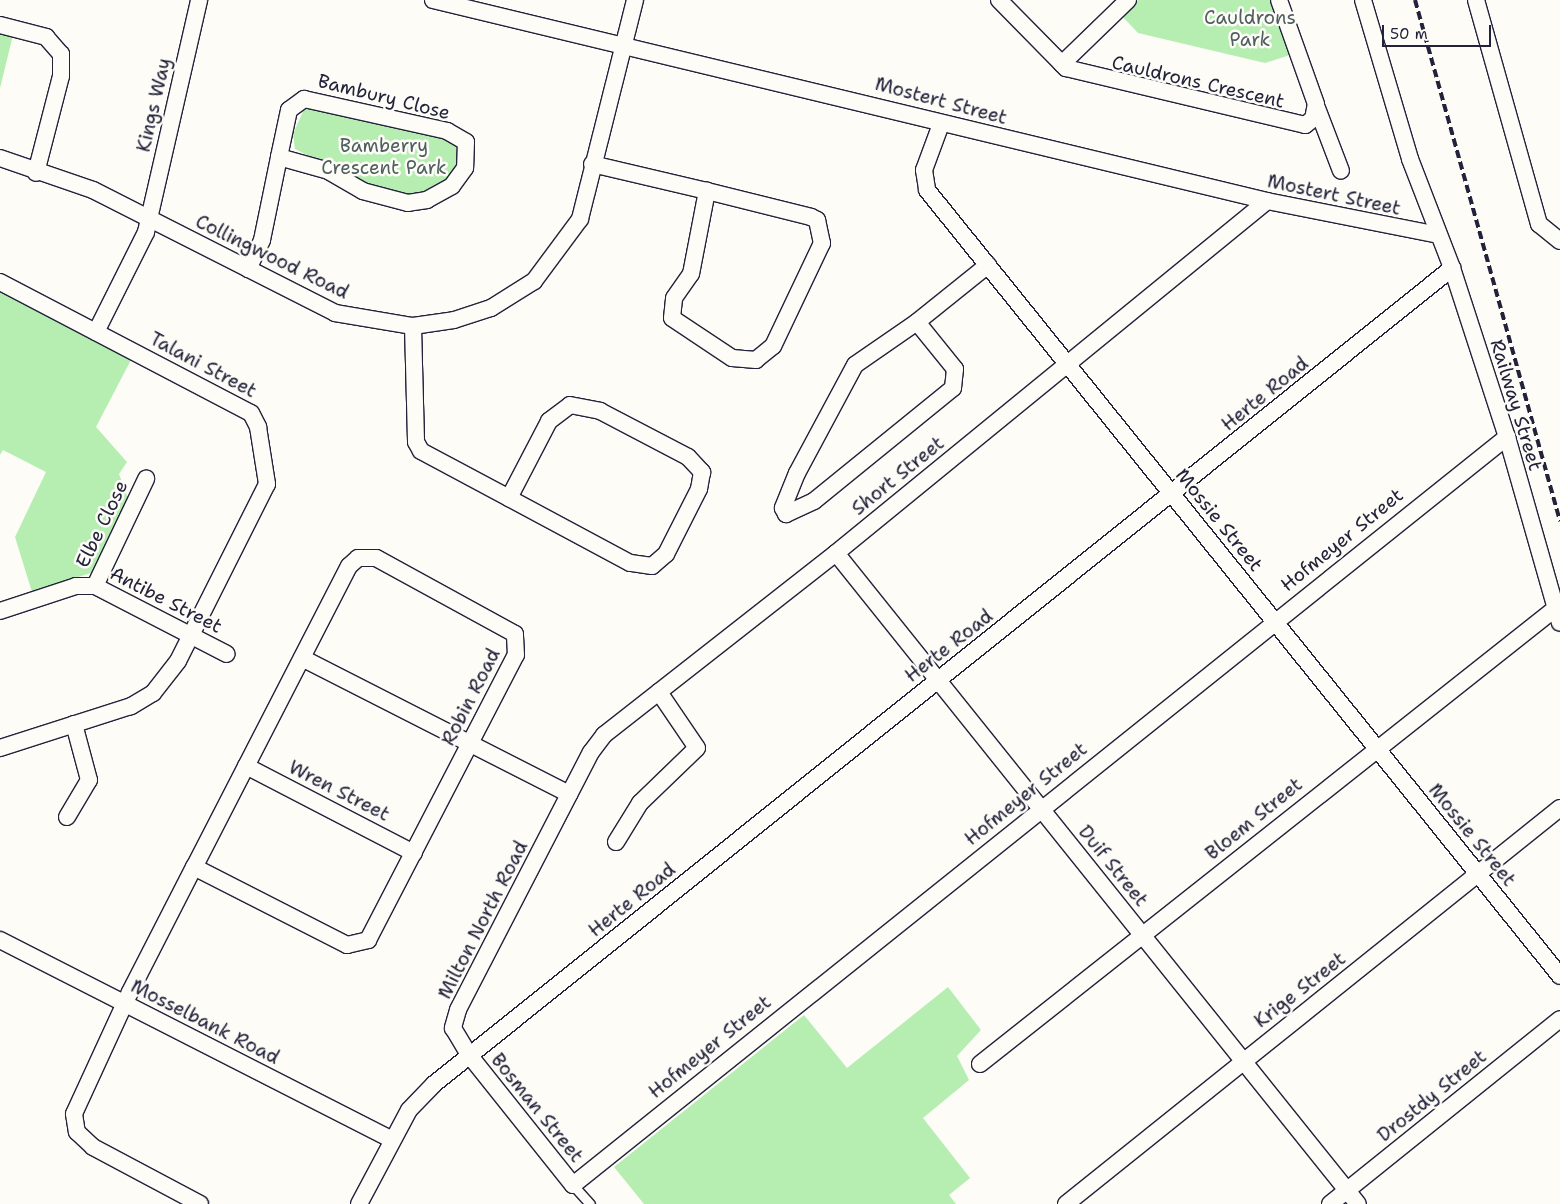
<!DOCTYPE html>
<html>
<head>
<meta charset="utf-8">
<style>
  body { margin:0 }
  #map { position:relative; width:1560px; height:1204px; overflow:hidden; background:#fdfcf7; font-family:"Shantell Sans",sans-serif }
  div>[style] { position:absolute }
  .green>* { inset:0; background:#b6eeb2 }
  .roads { filter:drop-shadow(1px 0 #22223b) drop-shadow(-1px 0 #22223b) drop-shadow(0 1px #22223b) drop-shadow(0 -1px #22223b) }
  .lane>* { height:9px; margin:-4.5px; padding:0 4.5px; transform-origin:4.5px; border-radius:4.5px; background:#fdfcf7 }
  .street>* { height:16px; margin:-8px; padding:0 8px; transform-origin:8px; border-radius:8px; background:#fdfcf7 }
  .rail>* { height:4px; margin-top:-2px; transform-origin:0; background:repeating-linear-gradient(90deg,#22223b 0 8px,transparent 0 12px) }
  span { translate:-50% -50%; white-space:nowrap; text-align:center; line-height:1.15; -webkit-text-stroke:5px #fdfcf7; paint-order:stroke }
  .park-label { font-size:19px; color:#4e5f5f }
  .street-label { font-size:19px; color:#22223b }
  .scale { position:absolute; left:1382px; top:25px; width:109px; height:22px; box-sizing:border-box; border:2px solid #22223b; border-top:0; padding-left:6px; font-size:15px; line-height:18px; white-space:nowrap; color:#22223b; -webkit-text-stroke:4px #fdfcf7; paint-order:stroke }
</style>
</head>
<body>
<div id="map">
  <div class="green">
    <div style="clip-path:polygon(1138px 0,1271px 0,1290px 55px,1265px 63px,1138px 33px,1122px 16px)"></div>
    <div style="clip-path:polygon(0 32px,13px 35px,0 88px)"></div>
    <div style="clip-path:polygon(305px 107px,458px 141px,462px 164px,438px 190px,410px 196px,373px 188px,295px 149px,293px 134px)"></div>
    <div style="clip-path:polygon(0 288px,133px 356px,96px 427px,127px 462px,119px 474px,128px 498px,94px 572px,32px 592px,15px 537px,46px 472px,3px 450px,0 455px)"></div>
    <div style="clip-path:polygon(948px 987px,981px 1030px,957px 1056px,969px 1080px,923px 1118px,970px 1178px,949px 1195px,956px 1204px,644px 1204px,614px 1167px,804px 1015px,847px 1068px)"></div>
  </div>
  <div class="roads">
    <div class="lane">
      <div style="left:573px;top:1185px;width:25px;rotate:48deg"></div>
    </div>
    <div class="street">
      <div style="left:433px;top:0;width:858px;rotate:13.55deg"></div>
      <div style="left:1267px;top:201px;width:175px;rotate:11.2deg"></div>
      <div style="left:999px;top:0;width:90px;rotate:45.5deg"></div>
      <div style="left:1128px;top:0;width:92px;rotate:135.9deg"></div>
      <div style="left:1062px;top:64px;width:6px;rotate:45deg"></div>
      <div style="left:1066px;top:68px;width:246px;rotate:13.4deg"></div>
      <div style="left:1305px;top:125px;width:10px;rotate:-37deg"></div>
      <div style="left:1313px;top:119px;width:15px;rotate:-79deg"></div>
      <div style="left:1316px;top:104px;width:110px;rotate:-109.6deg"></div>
      <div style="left:1363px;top:0;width:166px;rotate:73.5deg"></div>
      <div style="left:1410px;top:159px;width:117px;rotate:68.9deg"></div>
      <div style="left:1452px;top:268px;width:178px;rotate:72deg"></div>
      <div style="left:1507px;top:437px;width:193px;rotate:74.1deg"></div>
      <div style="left:1476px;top:0;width:233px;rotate:74.3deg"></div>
      <div style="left:1539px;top:224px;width:27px;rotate:39deg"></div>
      <div style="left:0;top:25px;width:48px;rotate:14.6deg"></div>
      <div style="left:46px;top:37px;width:23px;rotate:49deg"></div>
      <div style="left:61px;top:54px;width:22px;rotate:90deg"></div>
      <div style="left:61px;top:76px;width:100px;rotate:104.5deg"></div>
      <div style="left:304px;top:99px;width:147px;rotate:12.6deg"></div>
      <div style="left:447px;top:131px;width:22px;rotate:30deg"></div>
      <div style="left:466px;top:142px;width:26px;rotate:92deg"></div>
      <div style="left:465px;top:168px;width:22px;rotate:126deg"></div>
      <div style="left:452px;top:186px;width:29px;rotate:151deg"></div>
      <div style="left:427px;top:200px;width:19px;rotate:171deg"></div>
      <div style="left:408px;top:203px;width:47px;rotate:-165.1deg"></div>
      <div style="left:363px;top:191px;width:39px;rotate:-150deg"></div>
      <div style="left:329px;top:171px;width:52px;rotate:-164.4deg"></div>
      <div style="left:279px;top:157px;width:48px;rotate:-78deg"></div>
      <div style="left:289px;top:110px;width:19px;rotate:-36deg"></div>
      <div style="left:1317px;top:108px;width:67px;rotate:69.1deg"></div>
      <div style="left:941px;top:124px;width:49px;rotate:110.3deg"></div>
      <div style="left:924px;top:170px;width:20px;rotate:81deg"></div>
      <div style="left:927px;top:190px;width:1009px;rotate:51.15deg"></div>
      <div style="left:0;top:158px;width:98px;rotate:19deg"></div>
      <div style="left:93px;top:190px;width:271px;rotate:26.9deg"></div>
      <div style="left:335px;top:313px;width:79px;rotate:9.5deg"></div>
      <div style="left:413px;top:326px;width:41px;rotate:-8.3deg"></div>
      <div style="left:454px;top:320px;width:39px;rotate:-18deg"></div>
      <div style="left:491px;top:308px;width:51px;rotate:-32.1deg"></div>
      <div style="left:534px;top:281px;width:77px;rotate:-53.4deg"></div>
      <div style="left:580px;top:219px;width:226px;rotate:-75.9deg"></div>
      <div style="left:592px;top:164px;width:118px;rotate:13.2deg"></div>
      <div style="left:707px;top:191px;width:107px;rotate:14deg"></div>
      <div style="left:811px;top:217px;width:7px;rotate:27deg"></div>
      <div style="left:817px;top:220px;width:24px;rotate:78deg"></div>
      <div style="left:822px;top:243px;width:114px;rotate:115.4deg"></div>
      <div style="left:773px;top:346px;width:22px;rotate:141deg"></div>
      <div style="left:756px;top:360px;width:24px;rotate:-175deg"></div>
      <div style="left:732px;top:358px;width:72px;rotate:-146.3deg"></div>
      <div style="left:672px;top:318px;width:20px;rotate:-84deg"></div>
      <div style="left:674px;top:298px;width:29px;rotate:-55deg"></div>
      <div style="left:691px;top:274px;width:85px;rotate:-79.1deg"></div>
      <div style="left:1267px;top:201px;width:556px;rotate:140.76deg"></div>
      <div style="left:836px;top:553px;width:295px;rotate:141.9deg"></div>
      <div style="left:604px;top:735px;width:21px;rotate:127deg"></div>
      <div style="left:591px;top:752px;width:290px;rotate:117.3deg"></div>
      <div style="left:458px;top:1010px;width:19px;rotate:106deg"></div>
      <div style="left:453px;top:1028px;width:33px;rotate:59deg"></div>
      <div style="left:470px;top:1056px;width:165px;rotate:51.4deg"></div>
      <div style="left:573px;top:1185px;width:1197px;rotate:-38.69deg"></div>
      <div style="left:248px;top:269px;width:32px;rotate:-64deg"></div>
      <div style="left:262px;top:240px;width:85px;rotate:-78.4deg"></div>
      <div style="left:0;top:282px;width:283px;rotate:27.6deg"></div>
      <div style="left:251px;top:413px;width:16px;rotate:63deg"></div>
      <div style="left:258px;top:427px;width:58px;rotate:81deg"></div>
      <div style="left:267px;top:484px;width:198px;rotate:116.7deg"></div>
      <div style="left:178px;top:661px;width:41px;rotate:128deg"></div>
      <div style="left:153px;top:693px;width:26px;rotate:149deg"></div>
      <div style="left:131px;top:706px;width:138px;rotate:162.2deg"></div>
      <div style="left:917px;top:322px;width:75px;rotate:145.3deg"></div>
      <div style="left:855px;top:365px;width:123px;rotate:118.2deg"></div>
      <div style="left:797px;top:473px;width:38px;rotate:112deg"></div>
      <div style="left:783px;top:508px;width:7px;rotate:63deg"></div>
      <div style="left:786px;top:514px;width:31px;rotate:-25deg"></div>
      <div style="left:814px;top:501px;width:179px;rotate:-39.1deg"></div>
      <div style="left:953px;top:388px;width:19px;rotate:-84deg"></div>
      <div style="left:955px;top:369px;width:60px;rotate:-129deg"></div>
      <div style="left:917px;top:322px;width:91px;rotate:-38.8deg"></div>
      <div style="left:413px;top:326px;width:116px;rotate:88.5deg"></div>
      <div style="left:416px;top:442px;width:10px;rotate:61deg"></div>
      <div style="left:421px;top:451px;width:100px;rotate:28.1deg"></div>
      <div style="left:96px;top:332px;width:112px;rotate:-63.4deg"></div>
      <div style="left:146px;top:232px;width:238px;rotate:-77.1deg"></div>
      <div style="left:570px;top:405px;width:31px;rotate:11deg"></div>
      <div style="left:600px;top:411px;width:99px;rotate:27.6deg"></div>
      <div style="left:688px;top:457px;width:21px;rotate:47deg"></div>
      <div style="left:702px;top:472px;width:17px;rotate:100deg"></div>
      <div style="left:699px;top:489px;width:73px;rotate:116.9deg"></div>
      <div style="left:666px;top:554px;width:18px;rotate:139deg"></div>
      <div style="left:652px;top:566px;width:22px;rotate:-172deg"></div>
      <div style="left:630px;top:563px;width:137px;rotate:-151.8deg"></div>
      <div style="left:509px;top:498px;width:87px;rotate:-62.5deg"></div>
      <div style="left:549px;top:421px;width:26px;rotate:-37deg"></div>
      <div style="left:836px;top:553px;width:834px;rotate:51.28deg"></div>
      <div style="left:95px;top:586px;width:119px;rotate:-64.5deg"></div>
      <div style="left:0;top:611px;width:80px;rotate:-18.2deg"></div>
      <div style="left:76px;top:586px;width:19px"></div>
      <div style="left:95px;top:586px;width:148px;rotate:27.3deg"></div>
      <div style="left:302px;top:658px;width:300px;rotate:27deg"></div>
      <div style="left:246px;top:766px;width:189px;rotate:27.4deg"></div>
      <div style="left:67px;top:817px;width:43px;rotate:-59.3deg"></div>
      <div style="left:89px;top:780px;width:58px;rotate:-105deg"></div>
      <div style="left:616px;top:842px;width:46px;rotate:-58.4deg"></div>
      <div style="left:640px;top:803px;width:79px;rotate:-44deg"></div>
      <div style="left:697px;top:748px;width:68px;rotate:-124.2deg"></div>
      <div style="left:194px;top:867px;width:172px;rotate:27deg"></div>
      <div style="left:347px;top:945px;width:22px;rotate:-13deg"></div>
      <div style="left:368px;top:940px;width:321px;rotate:-62.6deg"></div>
      <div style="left:516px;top:655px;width:21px;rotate:-93deg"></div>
      <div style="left:515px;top:634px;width:158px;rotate:-151.3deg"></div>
      <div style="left:376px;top:558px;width:18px;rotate:180deg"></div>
      <div style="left:358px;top:558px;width:12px;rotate:138deg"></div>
      <div style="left:349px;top:566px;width:339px;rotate:117.2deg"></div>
      <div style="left:194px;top:867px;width:140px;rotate:117.1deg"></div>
      <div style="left:130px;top:992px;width:134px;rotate:114.7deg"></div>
      <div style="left:74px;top:1114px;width:18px;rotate:81deg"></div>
      <div style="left:77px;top:1132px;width:22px;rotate:43deg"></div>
      <div style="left:93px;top:1147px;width:121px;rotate:28deg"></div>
      <div style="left:0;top:940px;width:440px;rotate:27deg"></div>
      <div style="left:980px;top:1064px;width:735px;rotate:-38.37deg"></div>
      <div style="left:359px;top:1204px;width:106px;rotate:-62deg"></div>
      <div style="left:409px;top:1110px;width:36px;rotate:-46deg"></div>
      <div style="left:434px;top:1084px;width:1305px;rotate:-38.71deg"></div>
      <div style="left:1066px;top:1204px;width:633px;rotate:-38.72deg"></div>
      <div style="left:1330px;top:1204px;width:295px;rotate:-38.8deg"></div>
    </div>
  </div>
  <div class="rail">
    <div style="left:1415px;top:0;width:541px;rotate:74.45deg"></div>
  </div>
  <div class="park-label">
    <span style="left:1250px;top:29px">Cauldrons<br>Park</span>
    <span style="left:384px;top:157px">Bamberry<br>Crescent Park</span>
  </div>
  <div class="street-label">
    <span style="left:1198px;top:82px;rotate:13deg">Cauldrons Crescent</span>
    <span style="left:384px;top:97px;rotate:14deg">Bambury Close</span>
    <span style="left:941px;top:101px;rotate:15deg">Mostert Street</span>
    <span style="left:154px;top:105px;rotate:-77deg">Kings Way</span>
    <span style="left:1334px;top:195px;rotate:12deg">Mostert Street</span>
    <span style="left:272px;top:257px;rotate:26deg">Collingwood Road</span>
    <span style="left:203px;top:365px;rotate:28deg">Talani Street</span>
    <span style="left:1265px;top:394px;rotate:-39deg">Herte Road</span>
    <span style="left:1516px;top:405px;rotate:73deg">Railway Street</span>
    <span style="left:898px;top:476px;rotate:-39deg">Short Street</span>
    <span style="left:1219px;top:520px;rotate:51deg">Mossie Street</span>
    <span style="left:102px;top:524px;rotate:-64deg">Elbe Close</span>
    <span style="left:1342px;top:540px;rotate:-39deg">Hofmeyer Street</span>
    <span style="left:166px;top:600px;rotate:27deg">Antibe Street</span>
    <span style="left:949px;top:646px;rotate:-38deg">Herte Road</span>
    <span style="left:471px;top:697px;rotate:-63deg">Robin Road</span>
    <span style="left:339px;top:791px;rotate:27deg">Wren Street</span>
    <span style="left:1026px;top:794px;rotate:-39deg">Hofmeyer Street</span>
    <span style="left:1254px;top:819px;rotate:-39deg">Bloem Street</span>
    <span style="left:1472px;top:835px;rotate:51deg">Mossie Street</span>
    <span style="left:1113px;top:866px;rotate:51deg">Duif Street</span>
    <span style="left:632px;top:900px;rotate:-39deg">Herte Road</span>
    <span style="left:483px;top:920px;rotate:-63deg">Milton North Road</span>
    <span style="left:1300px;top:990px;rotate:-38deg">Krige Street</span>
    <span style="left:205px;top:1022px;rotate:27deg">Mosselbank Road</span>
    <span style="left:710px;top:1047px;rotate:-39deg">Hofmeyer Street</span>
    <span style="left:1432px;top:1096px;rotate:-39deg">Drostdy Street</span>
    <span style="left:537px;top:1108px;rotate:51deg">Bosman Street</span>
  </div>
  <div class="scale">50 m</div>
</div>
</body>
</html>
